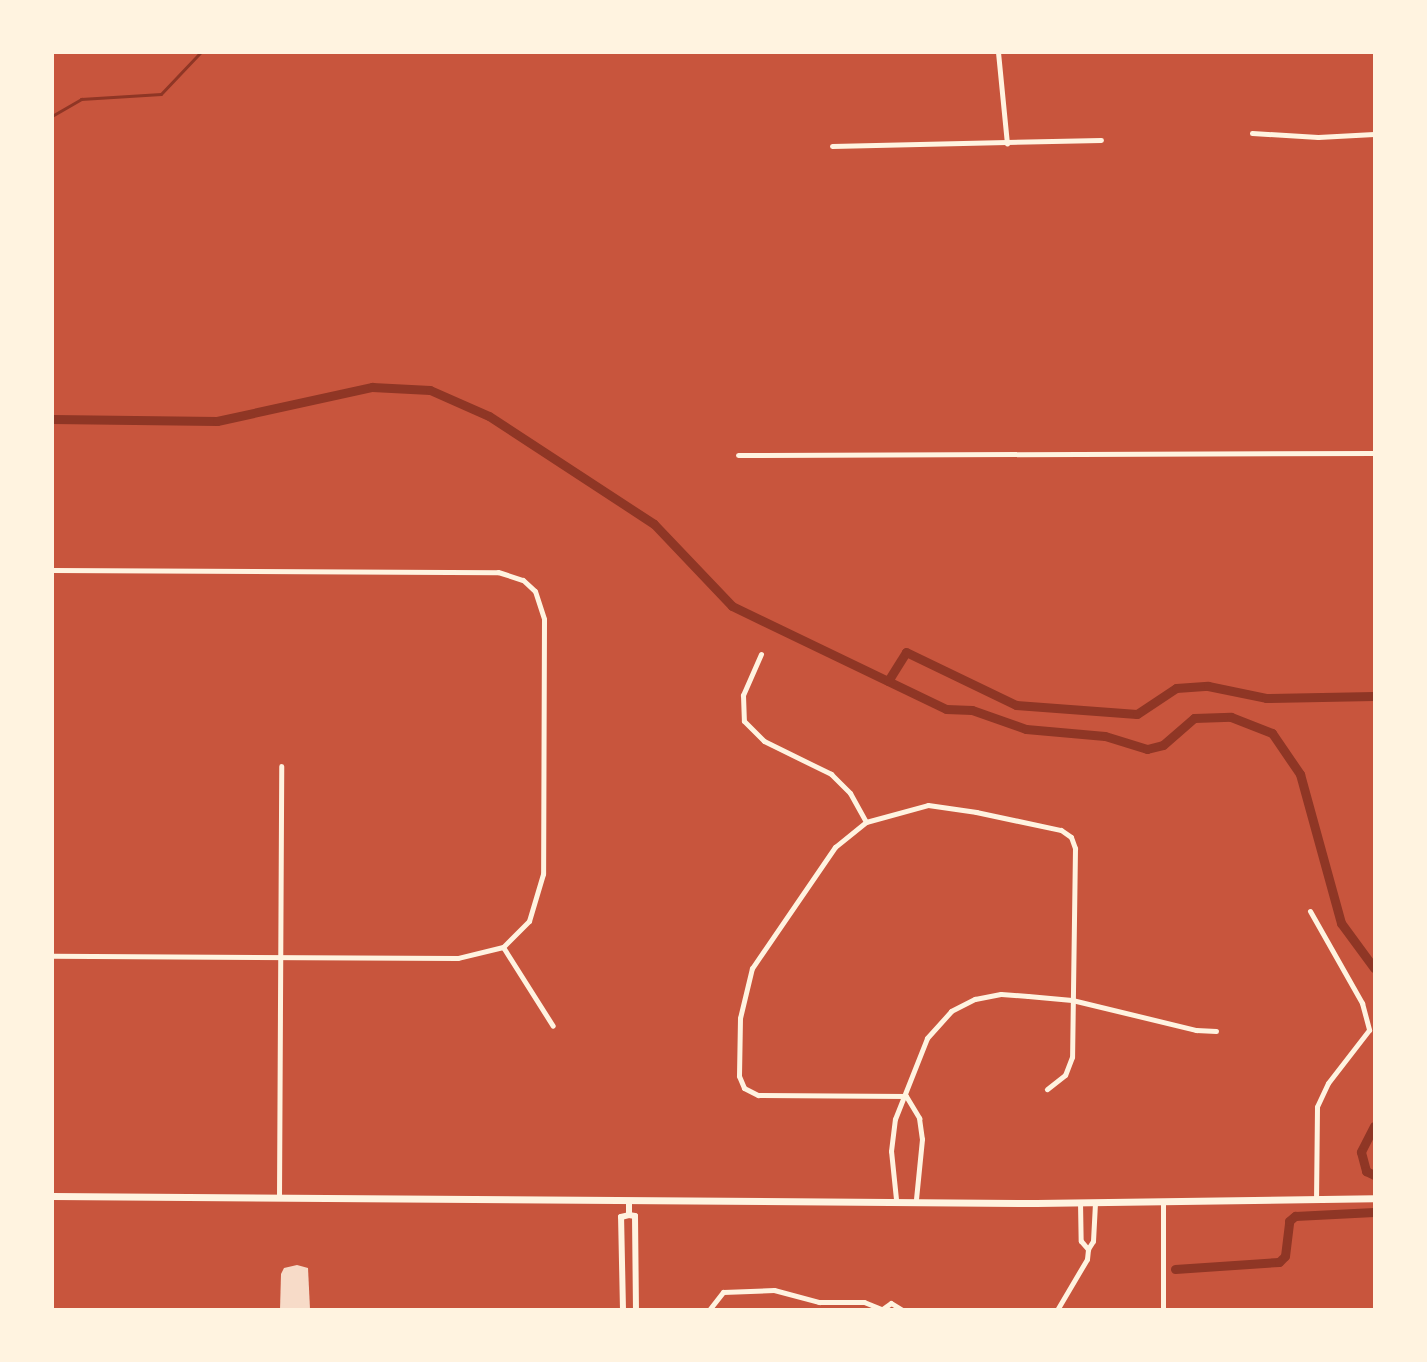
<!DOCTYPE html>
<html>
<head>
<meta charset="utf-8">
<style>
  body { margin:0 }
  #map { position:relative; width:1427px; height:1362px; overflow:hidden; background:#c8553d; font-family:"Titillium Web",sans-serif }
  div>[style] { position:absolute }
  .stream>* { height:2.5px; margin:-1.25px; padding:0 1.25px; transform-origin:1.25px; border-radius:1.25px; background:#8f3625 }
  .canal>* { height:9px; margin:-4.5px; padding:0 4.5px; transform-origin:4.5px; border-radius:4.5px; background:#8f3625 }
  .building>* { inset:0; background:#f7dbc8 }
  .minor>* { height:5px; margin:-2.5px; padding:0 2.5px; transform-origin:2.5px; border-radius:2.5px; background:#fff3e0 }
  .tertiary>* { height:6px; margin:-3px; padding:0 3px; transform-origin:3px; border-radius:3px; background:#fff3e0 }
  .secondary>* { height:7px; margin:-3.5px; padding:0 3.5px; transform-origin:3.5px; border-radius:3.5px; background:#fff3e0 }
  span { translate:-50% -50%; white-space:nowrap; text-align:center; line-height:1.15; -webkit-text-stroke:5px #fff3e0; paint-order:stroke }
  .frame { position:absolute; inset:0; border:54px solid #fff3e0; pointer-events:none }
</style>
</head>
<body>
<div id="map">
  <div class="stream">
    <div style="left:52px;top:116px;width:34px;rotate:-30deg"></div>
    <div style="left:81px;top:99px;width:80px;rotate:-3.6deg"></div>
    <div style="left:161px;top:94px;width:58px;rotate:-46.4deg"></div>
  </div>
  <div class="canal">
    <div style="left:52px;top:419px;width:165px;rotate:0.7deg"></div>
    <div style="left:217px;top:421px;width:159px;rotate:-12.4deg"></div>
    <div style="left:372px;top:387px;width:58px;rotate:3deg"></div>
    <div style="left:430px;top:390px;width:64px;rotate:23.8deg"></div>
    <div style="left:489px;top:416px;width:197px;rotate:33.2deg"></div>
    <div style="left:654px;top:524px;width:113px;rotate:46.4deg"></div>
    <div style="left:732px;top:606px;width:237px;rotate:25.7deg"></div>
    <div style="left:946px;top:709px;width:26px;rotate:2deg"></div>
    <div style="left:972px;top:710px;width:57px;rotate:19.4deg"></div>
    <div style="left:1026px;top:729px;width:79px;rotate:5.1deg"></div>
    <div style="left:1105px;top:736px;width:44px;rotate:17.2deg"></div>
    <div style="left:1147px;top:749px;width:16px;rotate:-14deg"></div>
    <div style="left:1163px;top:745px;width:41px;rotate:-41.1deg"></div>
    <div style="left:1194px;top:718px;width:37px;rotate:-2deg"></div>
    <div style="left:1231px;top:717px;width:44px;rotate:21.3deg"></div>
    <div style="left:1272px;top:733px;width:50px;rotate:55.7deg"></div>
    <div style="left:1300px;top:774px;width:155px;rotate:74.6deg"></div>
    <div style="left:1341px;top:923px;width:56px;rotate:53.7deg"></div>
    <div style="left:888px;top:681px;width:34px;rotate:-58deg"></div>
    <div style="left:906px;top:652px;width:122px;rotate:25.7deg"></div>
    <div style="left:1016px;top:705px;width:121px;rotate:4.3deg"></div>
    <div style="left:1137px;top:714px;width:47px;rotate:-33.7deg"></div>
    <div style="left:1176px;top:688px;width:32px;rotate:-4deg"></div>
    <div style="left:1208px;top:686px;width:59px;rotate:11.7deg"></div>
    <div style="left:1266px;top:698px;width:108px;rotate:-1.1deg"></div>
    <div style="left:1374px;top:1126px;width:29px;rotate:117deg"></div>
    <div style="left:1361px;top:1152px;width:20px;rotate:75deg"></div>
    <div style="left:1366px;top:1171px;width:9px;rotate:27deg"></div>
    <div style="left:1175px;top:1269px;width:104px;rotate:-3.9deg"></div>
    <div style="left:1279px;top:1262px;width:8px;rotate:-45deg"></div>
    <div style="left:1285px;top:1256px;width:35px;rotate:-83deg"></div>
    <div style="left:1289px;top:1221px;width:8px;rotate:-40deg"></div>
    <div style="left:1295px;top:1216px;width:79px;rotate:-2.9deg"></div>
  </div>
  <div class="building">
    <div style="clip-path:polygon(297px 1265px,308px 1268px,310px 1309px,280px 1310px,281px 1274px,284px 1268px)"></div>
  </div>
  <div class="minor">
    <div style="left:998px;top:52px;width:92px;rotate:84.4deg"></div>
    <div style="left:1252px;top:133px;width:66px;rotate:3.5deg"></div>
    <div style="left:1318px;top:137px;width:56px;rotate:-3.1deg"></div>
    <div style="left:832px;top:146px;width:269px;rotate:-1.3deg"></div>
    <div style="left:738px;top:455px;width:636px;rotate:-0.18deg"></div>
    <div style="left:52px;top:570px;width:446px;rotate:0.3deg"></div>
    <div style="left:498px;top:572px;width:26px;rotate:18deg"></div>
    <div style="left:523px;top:580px;width:16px;rotate:43deg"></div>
    <div style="left:535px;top:591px;width:29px;rotate:72deg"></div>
    <div style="left:544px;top:619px;width:255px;rotate:90.2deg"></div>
    <div style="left:543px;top:874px;width:49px;rotate:106.6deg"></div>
    <div style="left:529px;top:921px;width:37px;rotate:135deg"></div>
    <div style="left:503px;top:947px;width:46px;rotate:166.3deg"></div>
    <div style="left:458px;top:958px;width:406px;rotate:-179.7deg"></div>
    <div style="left:761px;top:654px;width:45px;rotate:113.7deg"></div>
    <div style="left:743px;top:695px;width:26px;rotate:88deg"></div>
    <div style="left:744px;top:721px;width:28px;rotate:45deg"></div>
    <div style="left:764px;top:741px;width:75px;rotate:26.2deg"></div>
    <div style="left:831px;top:774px;width:27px;rotate:45deg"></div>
    <div style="left:850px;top:793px;width:33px;rotate:61deg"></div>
    <div style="left:866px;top:822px;width:64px;rotate:-15.3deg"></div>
    <div style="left:928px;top:805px;width:49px;rotate:8.3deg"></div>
    <div style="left:976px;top:812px;width:87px;rotate:12deg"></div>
    <div style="left:1061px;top:830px;width:12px;rotate:35deg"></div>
    <div style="left:1071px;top:837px;width:12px;rotate:70deg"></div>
    <div style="left:1075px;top:848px;width:209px;rotate:90.8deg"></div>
    <div style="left:1072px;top:1057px;width:19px;rotate:111deg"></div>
    <div style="left:1065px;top:1075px;width:23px;rotate:142deg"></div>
    <div style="left:866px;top:822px;width:40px;rotate:141deg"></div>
    <div style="left:835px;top:847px;width:147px;rotate:124.4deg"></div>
    <div style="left:752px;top:968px;width:51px;rotate:103.5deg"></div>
    <div style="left:740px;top:1018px;width:58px;rotate:91deg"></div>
    <div style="left:739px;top:1076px;width:13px;rotate:67deg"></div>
    <div style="left:744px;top:1088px;width:16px;rotate:27deg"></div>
    <div style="left:758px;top:1095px;width:148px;rotate:0.4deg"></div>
    <div style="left:1310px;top:911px;width:106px;rotate:60.5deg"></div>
    <div style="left:1362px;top:1003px;width:28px;rotate:75deg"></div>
    <div style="left:1369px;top:1030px;width:67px;rotate:127.7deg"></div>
    <div style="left:1328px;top:1083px;width:26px;rotate:115deg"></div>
    <div style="left:1317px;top:1107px;width:93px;rotate:90.6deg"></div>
    <div style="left:503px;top:947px;width:93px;rotate:57.7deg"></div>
    <div style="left:906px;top:1096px;width:26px;rotate:59deg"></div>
    <div style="left:919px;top:1118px;width:21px;rotate:82deg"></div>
    <div style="left:922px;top:1139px;width:60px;rotate:95.7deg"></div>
    <div style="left:279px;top:1197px;width:431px;rotate:-89.7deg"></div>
    <div style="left:896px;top:1199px;width:48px;rotate:-95.9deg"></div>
    <div style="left:891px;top:1151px;width:32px;rotate:-83deg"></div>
    <div style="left:895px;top:1119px;width:87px;rotate:-68.4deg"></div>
    <div style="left:927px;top:1038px;width:36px;rotate:-48deg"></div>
    <div style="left:951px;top:1011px;width:27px;rotate:-27deg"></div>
    <div style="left:975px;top:999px;width:26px;rotate:-11deg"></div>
    <div style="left:1001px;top:994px;width:27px;rotate:4deg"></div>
    <div style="left:1028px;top:996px;width:44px;rotate:5.2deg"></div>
    <div style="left:1072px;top:1000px;width:128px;rotate:13.6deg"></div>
    <div style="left:1196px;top:1030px;width:20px;rotate:3deg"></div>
    <div style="left:1163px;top:1201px;width:109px;rotate:90deg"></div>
    <div style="left:1080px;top:1202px;width:39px;rotate:89deg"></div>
    <div style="left:1081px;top:1241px;width:11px;rotate:49deg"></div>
    <div style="left:1088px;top:1249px;width:9px;rotate:-58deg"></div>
    <div style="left:1093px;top:1241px;width:39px;rotate:-87deg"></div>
    <div style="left:709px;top:1310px;width:23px;rotate:-52deg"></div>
    <div style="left:723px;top:1292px;width:51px;rotate:-2.2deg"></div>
    <div style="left:774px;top:1290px;width:47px;rotate:14.9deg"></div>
    <div style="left:819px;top:1302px;width:45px"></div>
    <div style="left:864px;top:1302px;width:18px;rotate:22deg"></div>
    <div style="left:881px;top:1310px;width:12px;rotate:-35deg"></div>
    <div style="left:891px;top:1303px;width:13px;rotate:32deg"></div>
    <div style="left:1057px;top:1310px;width:59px;rotate:-59.5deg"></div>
    <div style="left:1087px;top:1259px;width:10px;rotate:-84deg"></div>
  </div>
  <div class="tertiary">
    <div style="left:629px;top:1202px;width:13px;rotate:90deg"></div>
    <div style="left:629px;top:1215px;width:6px;rotate:9deg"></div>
    <div style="left:635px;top:1216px;width:94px;rotate:89.4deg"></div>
    <div style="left:623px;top:1310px;width:93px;rotate:-91.2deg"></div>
    <div style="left:621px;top:1217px;width:8px;rotate:-14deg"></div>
  </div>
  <div class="secondary">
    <div style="left:52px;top:1196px;width:984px;rotate:0.41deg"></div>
    <div style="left:1036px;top:1203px;width:338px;rotate:-0.8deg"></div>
  </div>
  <div class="frame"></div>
</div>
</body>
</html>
